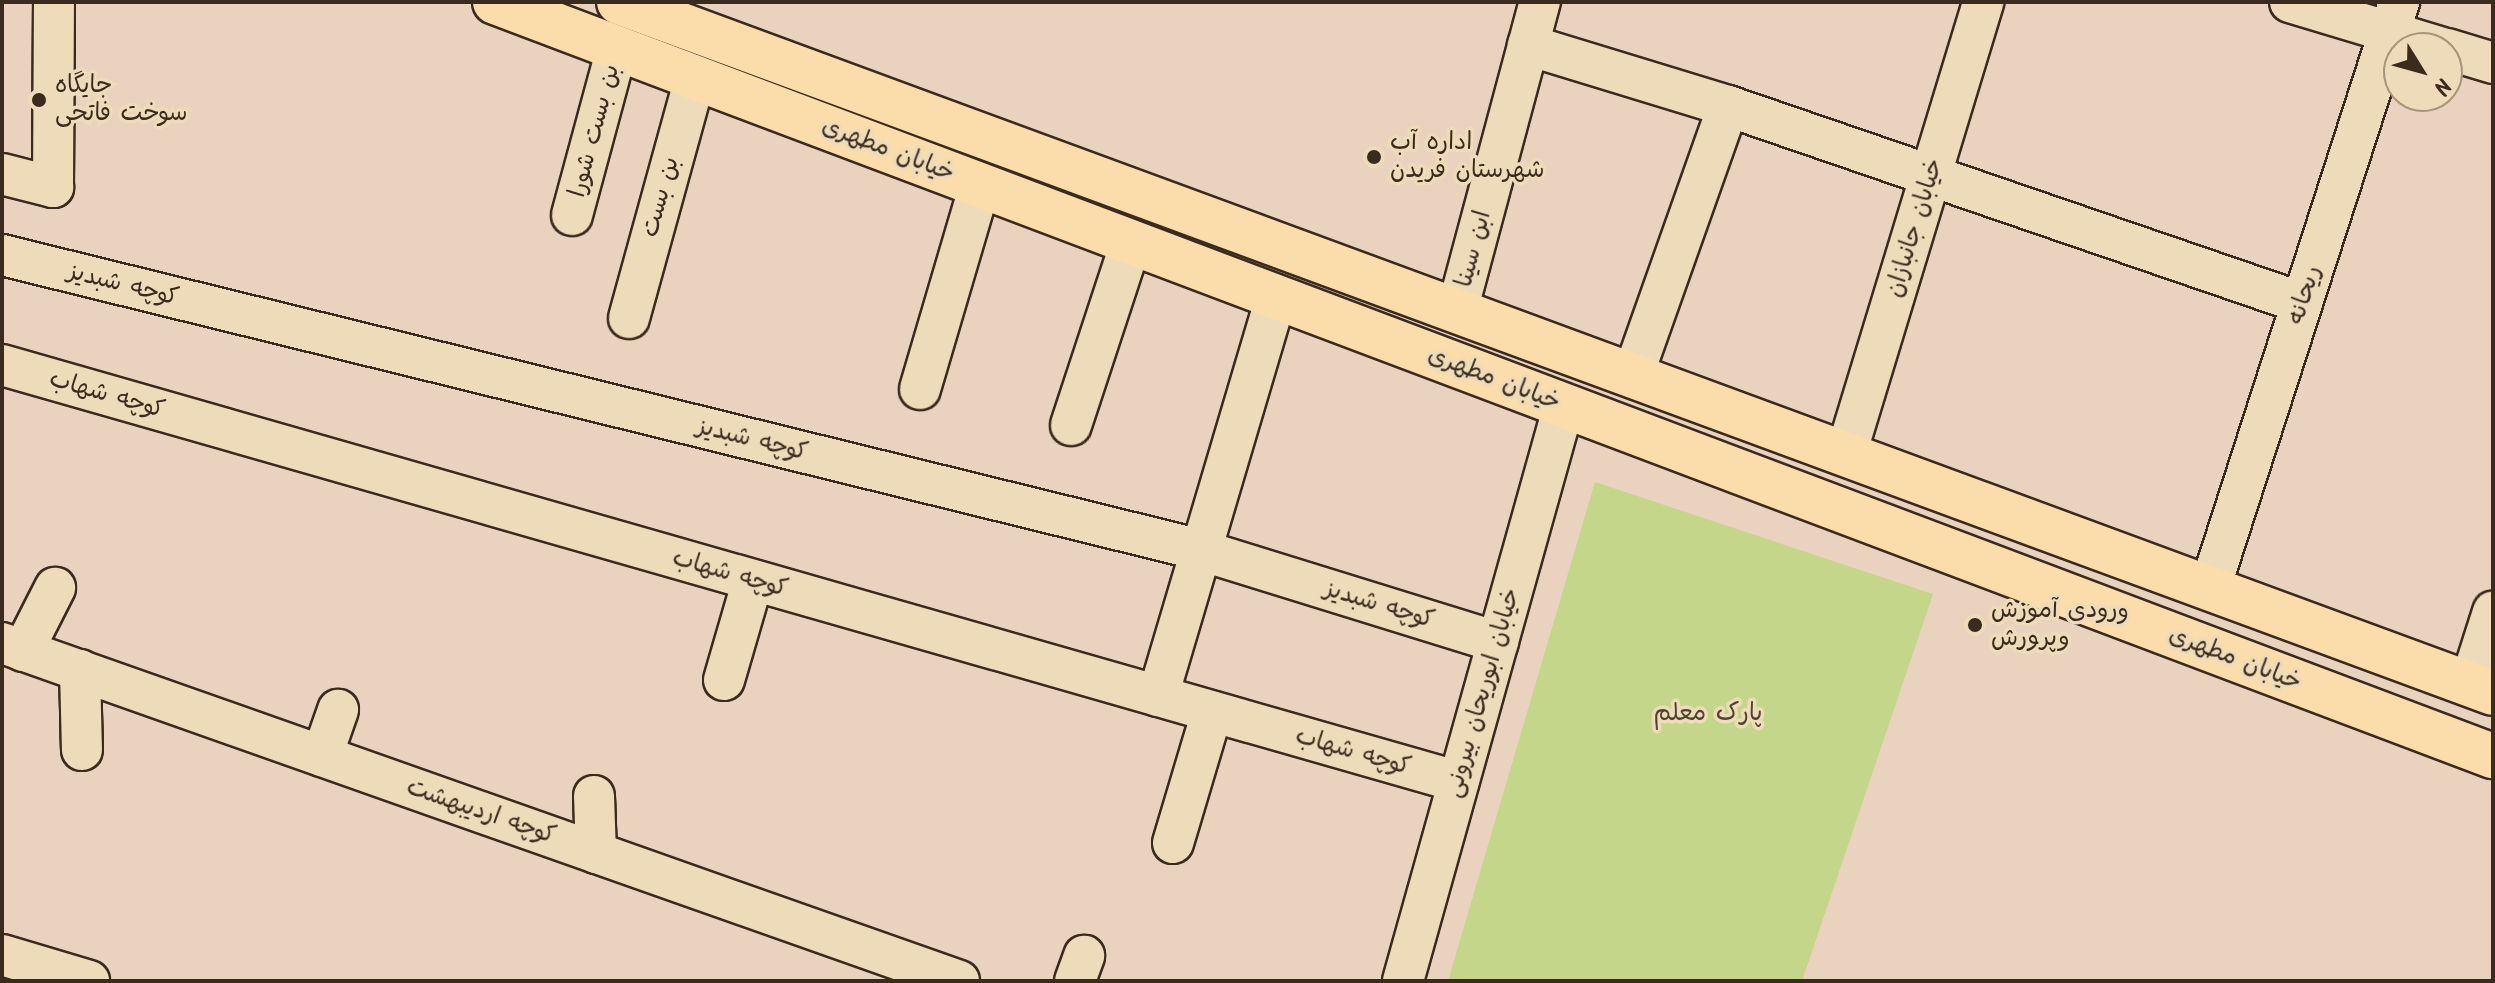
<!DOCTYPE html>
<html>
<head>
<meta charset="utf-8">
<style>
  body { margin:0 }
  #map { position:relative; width:2495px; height:983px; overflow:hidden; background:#e9d2be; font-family:Kalam,"Playpen Sans Arabic",sans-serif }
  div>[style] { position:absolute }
  .green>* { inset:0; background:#c3d68a }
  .roads { filter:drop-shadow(2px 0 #3b2a1e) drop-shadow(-2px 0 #3b2a1e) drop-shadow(0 2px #3b2a1e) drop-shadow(0 -2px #3b2a1e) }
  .minor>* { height:40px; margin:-20px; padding:0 20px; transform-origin:20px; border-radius:20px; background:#eedbb9 }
  .major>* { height:44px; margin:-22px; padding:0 22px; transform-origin:22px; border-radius:22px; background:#fbddab }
  .dots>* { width:22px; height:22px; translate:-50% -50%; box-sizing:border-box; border:4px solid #eedbb9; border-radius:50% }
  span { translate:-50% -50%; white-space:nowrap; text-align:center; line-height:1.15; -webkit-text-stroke:7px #eedbb9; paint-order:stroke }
  .poi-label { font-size:24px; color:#3b2a1e }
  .left { translate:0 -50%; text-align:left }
  .street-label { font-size:24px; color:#3b2a1e }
  .park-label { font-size:24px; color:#4f442e }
  .frame { position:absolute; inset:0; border:4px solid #3b2a1e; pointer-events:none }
  .north { position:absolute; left:2383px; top:32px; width:80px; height:80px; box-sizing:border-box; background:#eedbb9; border:2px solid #a6947b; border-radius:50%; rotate:127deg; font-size:22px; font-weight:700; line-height:32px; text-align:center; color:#3b2a1e }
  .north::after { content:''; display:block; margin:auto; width:28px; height:36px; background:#3b2a1e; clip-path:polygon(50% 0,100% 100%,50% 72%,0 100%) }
</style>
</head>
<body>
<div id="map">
  <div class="green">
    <div style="clip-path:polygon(1595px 482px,1933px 594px,1802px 981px,1448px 981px)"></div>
  </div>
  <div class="roads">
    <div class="minor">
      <div style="left:2290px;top:2px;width:159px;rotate:16.8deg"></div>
      <div style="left:1528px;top:45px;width:209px;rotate:17deg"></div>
      <div style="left:1728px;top:106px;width:607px;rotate:18.94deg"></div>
      <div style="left:2447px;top:49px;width:48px;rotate:16.9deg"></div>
      <div style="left:2px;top:174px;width:53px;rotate:14.3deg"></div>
      <div style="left:53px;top:187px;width:185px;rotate:-89.7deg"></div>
      <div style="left:572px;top:215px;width:173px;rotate:-74.9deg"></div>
      <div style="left:2px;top:255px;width:1231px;rotate:13.82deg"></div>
      <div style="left:1197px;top:549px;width:315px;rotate:17.2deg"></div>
      <div style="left:1457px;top:311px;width:320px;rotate:-75deg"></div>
      <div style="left:629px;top:318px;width:249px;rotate:-74.6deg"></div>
      <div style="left:2px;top:365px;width:1515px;rotate:15.97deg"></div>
      <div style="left:1633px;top:375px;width:285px;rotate:-70.5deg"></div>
      <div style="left:920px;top:389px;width:213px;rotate:-73.6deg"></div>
      <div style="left:1071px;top:425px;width:193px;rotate:-71.8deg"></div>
      <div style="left:1846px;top:454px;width:472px;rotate:-73.1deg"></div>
      <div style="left:2210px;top:588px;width:616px;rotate:-72.12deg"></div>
      <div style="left:2px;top:643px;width:1015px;rotate:19.45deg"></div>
      <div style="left:23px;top:651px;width:71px;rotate:-63.1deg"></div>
      <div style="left:80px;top:670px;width:80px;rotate:88.6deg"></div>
      <div style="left:724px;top:680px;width:104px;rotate:-73.8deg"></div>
      <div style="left:2470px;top:684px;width:76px;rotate:-72.3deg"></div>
      <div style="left:1158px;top:696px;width:416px;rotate:-73.5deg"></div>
      <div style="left:322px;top:756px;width:49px;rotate:-70.8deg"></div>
      <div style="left:594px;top:796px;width:57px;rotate:88deg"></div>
      <div style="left:1173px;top:843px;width:137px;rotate:-73.4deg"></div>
      <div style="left:2px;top:955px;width:91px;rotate:16.6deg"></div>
      <div style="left:1075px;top:981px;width:27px;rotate:-70deg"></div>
      <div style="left:1403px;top:981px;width:598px;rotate:-74.38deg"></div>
    </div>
    <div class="major">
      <div style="left:495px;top:2px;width:2136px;rotate:20.68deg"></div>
      <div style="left:619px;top:2px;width:1997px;rotate:20.24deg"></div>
    </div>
  </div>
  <div class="dots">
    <div style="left:39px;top:100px;background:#3b2a1e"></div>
    <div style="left:1374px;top:157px;background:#3b2a1e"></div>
    <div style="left:1975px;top:625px;background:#3b2a1e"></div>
  </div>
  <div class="poi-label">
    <span class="left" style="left:55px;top:100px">جایگاه<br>سوخت فاتحی</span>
    <span class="left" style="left:1390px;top:157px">اداره آب<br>شهرستان فریدن</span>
    <span class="left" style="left:1991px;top:625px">ورودی آموزش<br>وپرورش</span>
  </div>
  <div class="street-label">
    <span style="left:595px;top:131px;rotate:-75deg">بن بست شورا</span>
    <span style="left:888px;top:150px;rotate:21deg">خیابان مطهری</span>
    <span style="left:661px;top:197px;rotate:-74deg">بن بست</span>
    <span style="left:1915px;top:228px;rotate:-73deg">خیابان جانبازان</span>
    <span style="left:1474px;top:249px;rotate:-75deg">ابن سینا</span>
    <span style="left:123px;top:285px;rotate:14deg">کوچه شبدیز</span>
    <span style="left:2305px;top:295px;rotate:-72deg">ریحانه</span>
    <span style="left:1494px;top:379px;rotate:21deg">خیابان مطهری</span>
    <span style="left:107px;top:395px;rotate:16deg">کوچه شهاب</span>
    <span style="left:752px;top:440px;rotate:14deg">کوچه شبدیز</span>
    <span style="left:730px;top:574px;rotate:16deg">کوچه شهاب</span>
    <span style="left:1379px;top:605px;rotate:17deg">کوچه شبدیز</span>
    <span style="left:2235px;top:659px;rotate:21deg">خیابان مطهری</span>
    <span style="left:1483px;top:693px;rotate:-74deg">خیابان ابوریحان بیرونی</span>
    <span style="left:1353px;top:752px;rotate:16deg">کوچه شهاب</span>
    <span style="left:481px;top:812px;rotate:19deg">کوچه اردیبهشت</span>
  </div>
  <div class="park-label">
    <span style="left:1708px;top:714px">پارک معلم</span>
  </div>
  <div class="frame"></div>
  <div class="north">N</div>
</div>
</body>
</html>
